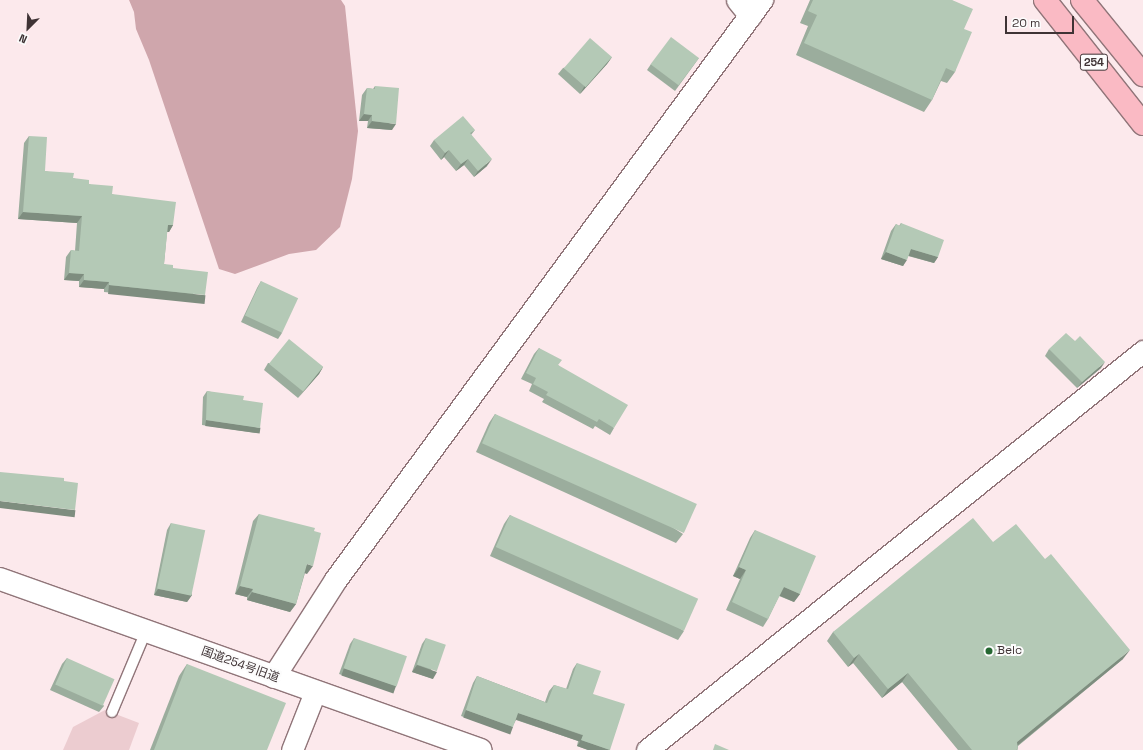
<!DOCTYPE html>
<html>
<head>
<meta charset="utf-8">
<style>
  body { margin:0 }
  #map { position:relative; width:1143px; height:750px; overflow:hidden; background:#fce9ec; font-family:"Space Grotesk","Noto Sans JP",sans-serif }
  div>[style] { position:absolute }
  .green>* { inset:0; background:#ecccd0 }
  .forest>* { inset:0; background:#cfa6ac }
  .roads { filter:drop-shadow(1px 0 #907579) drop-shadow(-1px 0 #907579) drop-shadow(0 1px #907579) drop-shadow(0 -1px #907579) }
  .service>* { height:10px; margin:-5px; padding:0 5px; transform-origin:5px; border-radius:5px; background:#fff }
  .minor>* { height:21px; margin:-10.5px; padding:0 10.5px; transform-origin:10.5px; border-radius:10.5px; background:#fff }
  .tertiary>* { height:22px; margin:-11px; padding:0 11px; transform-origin:11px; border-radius:11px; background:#fff }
  .trunk>* { height:22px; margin:-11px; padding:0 11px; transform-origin:11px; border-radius:11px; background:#fabac4 }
  .wall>* { inset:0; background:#9bad9d }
  .shaded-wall>* { inset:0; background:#7e8d7f; transform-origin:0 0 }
  .building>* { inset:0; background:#b4c9b6; transform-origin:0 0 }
  .dots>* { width:11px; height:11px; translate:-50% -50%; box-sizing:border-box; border:2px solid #fcfcfc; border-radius:50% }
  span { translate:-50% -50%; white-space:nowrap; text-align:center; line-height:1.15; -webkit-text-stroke:4px #fcfcfc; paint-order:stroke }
  .shield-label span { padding:1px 3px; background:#fcfcfc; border:1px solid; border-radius:3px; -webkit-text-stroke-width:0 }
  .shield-label { font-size:11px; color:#3f3335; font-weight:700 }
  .poi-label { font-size:12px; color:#3f3335 }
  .left { translate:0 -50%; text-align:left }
  .street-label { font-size:12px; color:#3f3335 }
  .north { position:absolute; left:8px; top:8px; width:40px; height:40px; -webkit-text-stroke:3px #fcfcfc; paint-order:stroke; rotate:204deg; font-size:11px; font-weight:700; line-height:16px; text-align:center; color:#3f3335 }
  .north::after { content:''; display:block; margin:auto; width:14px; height:18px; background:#3f3335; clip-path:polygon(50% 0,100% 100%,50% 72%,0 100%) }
  .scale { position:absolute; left:1005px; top:16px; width:69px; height:18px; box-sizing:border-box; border:2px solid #3f3335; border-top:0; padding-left:5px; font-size:12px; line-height:14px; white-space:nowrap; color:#3f3335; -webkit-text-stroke:3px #fcfcfc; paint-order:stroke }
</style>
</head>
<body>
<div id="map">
  <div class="green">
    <div style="clip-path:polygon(105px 710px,139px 723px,129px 750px,63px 750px,73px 727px)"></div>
  </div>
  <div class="forest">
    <div style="clip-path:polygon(129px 0,341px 0,345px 6px,358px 131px,352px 179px,340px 227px,316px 250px,289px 254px,235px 274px,219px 269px,149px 60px,136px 29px,134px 12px)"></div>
  </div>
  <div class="roads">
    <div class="service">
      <div style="left:112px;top:712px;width:88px;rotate:-67.2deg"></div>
    </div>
    <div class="minor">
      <div style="left:737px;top:0;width:21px;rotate:51deg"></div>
      <div style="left:292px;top:750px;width:62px;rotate:-68.4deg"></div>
      <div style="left:647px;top:750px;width:637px;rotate:-38.81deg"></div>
    </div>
    <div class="tertiary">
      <div style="left:0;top:579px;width:510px;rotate:19.57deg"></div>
      <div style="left:274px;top:677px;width:115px;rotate:-57.4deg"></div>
      <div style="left:336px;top:580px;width:720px;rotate:-53.7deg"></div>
    </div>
    <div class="trunk">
      <div style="left:1045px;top:0;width:158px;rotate:51.7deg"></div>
      <div style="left:1082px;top:0;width:97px;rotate:50.9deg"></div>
    </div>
  </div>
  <div class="wall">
    <div style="clip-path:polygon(810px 0,952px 0,964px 29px,955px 72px,947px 83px,941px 81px,932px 100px,924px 112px,796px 55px,808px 26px,800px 23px)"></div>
    <div style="clip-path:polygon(612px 57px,607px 64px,580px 94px,558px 74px,563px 68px)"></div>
    <div style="clip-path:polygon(699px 58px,675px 91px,647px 70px,651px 64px)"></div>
    <div style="clip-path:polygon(375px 86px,392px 130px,367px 128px,368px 121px,359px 121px,362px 95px,367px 88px,373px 89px)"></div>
    <div style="clip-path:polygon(475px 130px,471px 135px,487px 166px,474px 177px,464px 165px,456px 171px,444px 157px,441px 160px,430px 146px,434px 140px)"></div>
    <div style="clip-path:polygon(29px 136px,45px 171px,73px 178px,89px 184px,112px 194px,173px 225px,169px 232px,167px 232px,164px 264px,173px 268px,200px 302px,104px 292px,104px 289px,79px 287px,79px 281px,64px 280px,66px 257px,71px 250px,75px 251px,77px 223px,18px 219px,24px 143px)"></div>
    <div style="clip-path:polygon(901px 223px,938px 257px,934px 263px,908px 256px,903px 266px,881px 259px,891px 231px,896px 224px,899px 226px)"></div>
    <div style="clip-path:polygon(261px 281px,282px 333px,278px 339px,241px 322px,257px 288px)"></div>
    <div style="clip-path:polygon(539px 348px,558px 365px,614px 428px,610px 435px,595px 426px,593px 429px,542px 402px,544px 399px,529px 391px,532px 384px,521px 379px,534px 354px)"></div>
    <div style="clip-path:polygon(1049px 349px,1101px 368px,1077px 388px,1045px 356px)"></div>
    <div style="clip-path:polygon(268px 363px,323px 367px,319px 374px,298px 398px,264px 370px)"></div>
    <div style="clip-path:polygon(207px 391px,243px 400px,256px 433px,202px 425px,203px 397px)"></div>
    <div style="clip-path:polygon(495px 414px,683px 534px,676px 543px,476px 452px,489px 423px)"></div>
    <div style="clip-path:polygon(259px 514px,307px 574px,305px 573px,296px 604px,290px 612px,247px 600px,247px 597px,235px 594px,253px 521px)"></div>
    <div style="clip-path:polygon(510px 515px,684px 631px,678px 640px,490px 556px,504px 524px)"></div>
    <div style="clip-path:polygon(171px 523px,192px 595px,187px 602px,154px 595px,167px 530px)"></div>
    <div style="clip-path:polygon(755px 530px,800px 594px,794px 602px,779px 596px,768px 619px,763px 627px,726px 610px,740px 579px,733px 576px,750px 538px)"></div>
    <div style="clip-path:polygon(993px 542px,1123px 659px,1018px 746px,1018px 749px,1017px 750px,958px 750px,902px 682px,882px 698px,853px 663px,848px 667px,827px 641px,833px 632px)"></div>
    <div style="clip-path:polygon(354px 638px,396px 686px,392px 692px,339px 674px,350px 644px)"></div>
    <div style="clip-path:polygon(426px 638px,433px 679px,412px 672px,422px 644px)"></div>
    <div style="clip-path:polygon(67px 658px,104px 706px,99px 712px,50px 690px,62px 664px)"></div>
    <div style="clip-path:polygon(577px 663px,593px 694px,610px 750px,588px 750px,577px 746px,578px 741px,516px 720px,509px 733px,461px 716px,473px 683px,477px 676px,545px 702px,549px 691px,554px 685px,566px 689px,573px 669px)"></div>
    <div style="clip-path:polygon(187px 664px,267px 750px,150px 750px,179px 676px)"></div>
  </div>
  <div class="shaded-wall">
    <div style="clip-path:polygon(612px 57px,607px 64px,580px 94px,584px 87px)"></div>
    <div style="clip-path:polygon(364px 114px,372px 115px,368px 121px,359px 121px)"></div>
    <div style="clip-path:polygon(372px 121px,396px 124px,392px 130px,367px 128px)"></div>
    <div style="clip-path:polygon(449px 150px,444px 157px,441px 160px,445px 153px)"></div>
    <div style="clip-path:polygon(468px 159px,464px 165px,456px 171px,461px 164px)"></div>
    <div style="clip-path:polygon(492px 159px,487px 166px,474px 177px,478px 171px)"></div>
    <div style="clip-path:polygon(23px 212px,82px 216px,77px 223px,18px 219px)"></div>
    <div style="clip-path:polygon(168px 225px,173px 225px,169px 232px,163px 232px)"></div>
    <div style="clip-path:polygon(911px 249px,938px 257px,934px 263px,906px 255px)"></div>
    <div style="clip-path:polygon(886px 252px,907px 260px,903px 266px,881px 259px)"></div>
    <div style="clip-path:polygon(69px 273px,84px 274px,79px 281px,64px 280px)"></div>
    <div style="clip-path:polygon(84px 280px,109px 282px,104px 289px,79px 287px)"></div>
    <div style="left:109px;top:285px;width:97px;height:9px;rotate:6deg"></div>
    <div style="clip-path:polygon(1105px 362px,1101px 368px,1077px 388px,1082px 382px)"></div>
    <div style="clip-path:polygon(323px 367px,319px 374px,298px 398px,303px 392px)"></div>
    <div style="left:206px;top:420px;width:55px;height:6px;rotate:8deg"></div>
    <div style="left:0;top:501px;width:76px;height:7px;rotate:7deg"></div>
    <div style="clip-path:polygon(307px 564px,313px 566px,307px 574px,302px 572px)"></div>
    <div style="clip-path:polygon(739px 567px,746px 570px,740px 579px,733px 576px)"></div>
    <div style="clip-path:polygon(240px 586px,253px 589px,247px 597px,235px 594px)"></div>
    <div style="clip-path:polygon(784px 587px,800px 594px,794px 602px,778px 595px)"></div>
    <div style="clip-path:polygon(158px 589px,192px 595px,187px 602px,154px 595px)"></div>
    <div style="clip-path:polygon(252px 592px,296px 604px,290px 612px,247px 600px)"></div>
    <div style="clip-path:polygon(1130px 650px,1123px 659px,1012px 750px,1017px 742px)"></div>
    <div style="clip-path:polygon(859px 654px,853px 663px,848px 667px,854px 658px)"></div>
    <div style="clip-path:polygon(417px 665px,437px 672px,433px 679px,412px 672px)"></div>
    <div style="left:344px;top:668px;width:55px;height:8px;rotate:19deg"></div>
    <div style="clip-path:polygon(908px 673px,902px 682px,882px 698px,888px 689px)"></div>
    <div style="left:466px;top:710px;width:50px;height:8px;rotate:20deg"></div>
    <div style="left:518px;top:713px;width:69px;height:7px;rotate:19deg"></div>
    <div style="clip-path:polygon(581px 740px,610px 750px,588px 750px,577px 746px)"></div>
  </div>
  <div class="building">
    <div style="clip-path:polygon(813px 0,952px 0,973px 9px,964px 29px,972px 32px,955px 72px,946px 68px,932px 100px,804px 43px,817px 15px,808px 11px)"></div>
    <div style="left:671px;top:37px;width:35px;height:34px;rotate:37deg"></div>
    <div style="left:590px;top:38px;width:29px;height:40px;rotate:41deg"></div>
    <div style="clip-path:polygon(375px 86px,399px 88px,396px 124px,372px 121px,372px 115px,364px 114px,367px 88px,375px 89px)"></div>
    <div style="clip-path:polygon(463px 116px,475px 130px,470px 133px,492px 159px,478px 171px,468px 159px,461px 164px,449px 150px,445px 153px,434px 140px)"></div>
    <div style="clip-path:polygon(29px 136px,47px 137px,45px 171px,74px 173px,73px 178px,89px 180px,89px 184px,113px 186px,112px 194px,176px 202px,173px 225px,168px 225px,164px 264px,173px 265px,173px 268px,208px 272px,205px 295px,109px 285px,109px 282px,84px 280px,84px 274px,69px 273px,71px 250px,79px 251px,82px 216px,23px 212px)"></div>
    <div style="clip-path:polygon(901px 223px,944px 240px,938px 257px,911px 249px,907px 260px,886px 252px,896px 224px,900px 226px)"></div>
    <div style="left:261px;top:281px;width:41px;height:38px;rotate:25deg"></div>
    <div style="clip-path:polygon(1066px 333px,1075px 341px,1080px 336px,1105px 362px,1082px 382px,1049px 349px)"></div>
    <div style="left:289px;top:339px;width:44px;height:32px;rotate:39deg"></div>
    <div style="clip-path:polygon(539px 348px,562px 360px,558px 365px,628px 405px,614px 428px,599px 419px,597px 422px,546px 395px,548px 392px,533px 384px,536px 378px,526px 373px)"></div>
    <div style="clip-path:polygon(207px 391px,244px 396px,243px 400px,263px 403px,260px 428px,206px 420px)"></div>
    <div style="left:495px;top:414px;width:221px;height:32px;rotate:24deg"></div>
    <div style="clip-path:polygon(0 472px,64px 478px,64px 481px,78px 483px,75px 510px,0 501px)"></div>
    <div style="clip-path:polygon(259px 514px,315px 528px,314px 531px,321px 533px,313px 566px,307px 564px,296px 604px,252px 592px,253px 589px,240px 586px)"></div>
    <div style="left:510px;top:515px;width:206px;height:35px;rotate:24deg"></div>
    <div style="clip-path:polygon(973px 518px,993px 542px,1016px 524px,1045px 559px,1051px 554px,1130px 650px,1017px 742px,1018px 749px,1016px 750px,972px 750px,908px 673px,888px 689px,859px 654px,854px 658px,833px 632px)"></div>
    <div style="left:171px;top:523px;width:35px;height:67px;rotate:12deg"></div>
    <div style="clip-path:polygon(755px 530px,816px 556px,800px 594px,784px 587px,768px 619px,732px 602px,746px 570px,739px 567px)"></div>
    <div style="left:354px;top:638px;width:56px;height:32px;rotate:19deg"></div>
    <div style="left:426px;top:638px;width:21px;height:28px;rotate:19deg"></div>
    <div style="left:67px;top:658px;width:52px;height:29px;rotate:24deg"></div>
    <div style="clip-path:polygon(577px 663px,601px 671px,593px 694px,625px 704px,610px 750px,581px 740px,583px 735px,518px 713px,513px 727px,466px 710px,477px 676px,547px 703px,554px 685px,568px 689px)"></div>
    <div style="clip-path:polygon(187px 664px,286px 703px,267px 750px,154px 750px)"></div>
    <div style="clip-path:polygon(715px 744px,729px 750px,713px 750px)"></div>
  </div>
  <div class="dots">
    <div style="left:989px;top:651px;background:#256832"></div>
  </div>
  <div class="shield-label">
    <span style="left:1094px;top:62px">254</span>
  </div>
  <div class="poi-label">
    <span class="left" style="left:997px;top:651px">Belc</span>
  </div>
  <div class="street-label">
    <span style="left:240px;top:665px;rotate:20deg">国道254号旧道</span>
  </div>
  <div class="north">N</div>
  <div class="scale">20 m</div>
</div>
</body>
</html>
